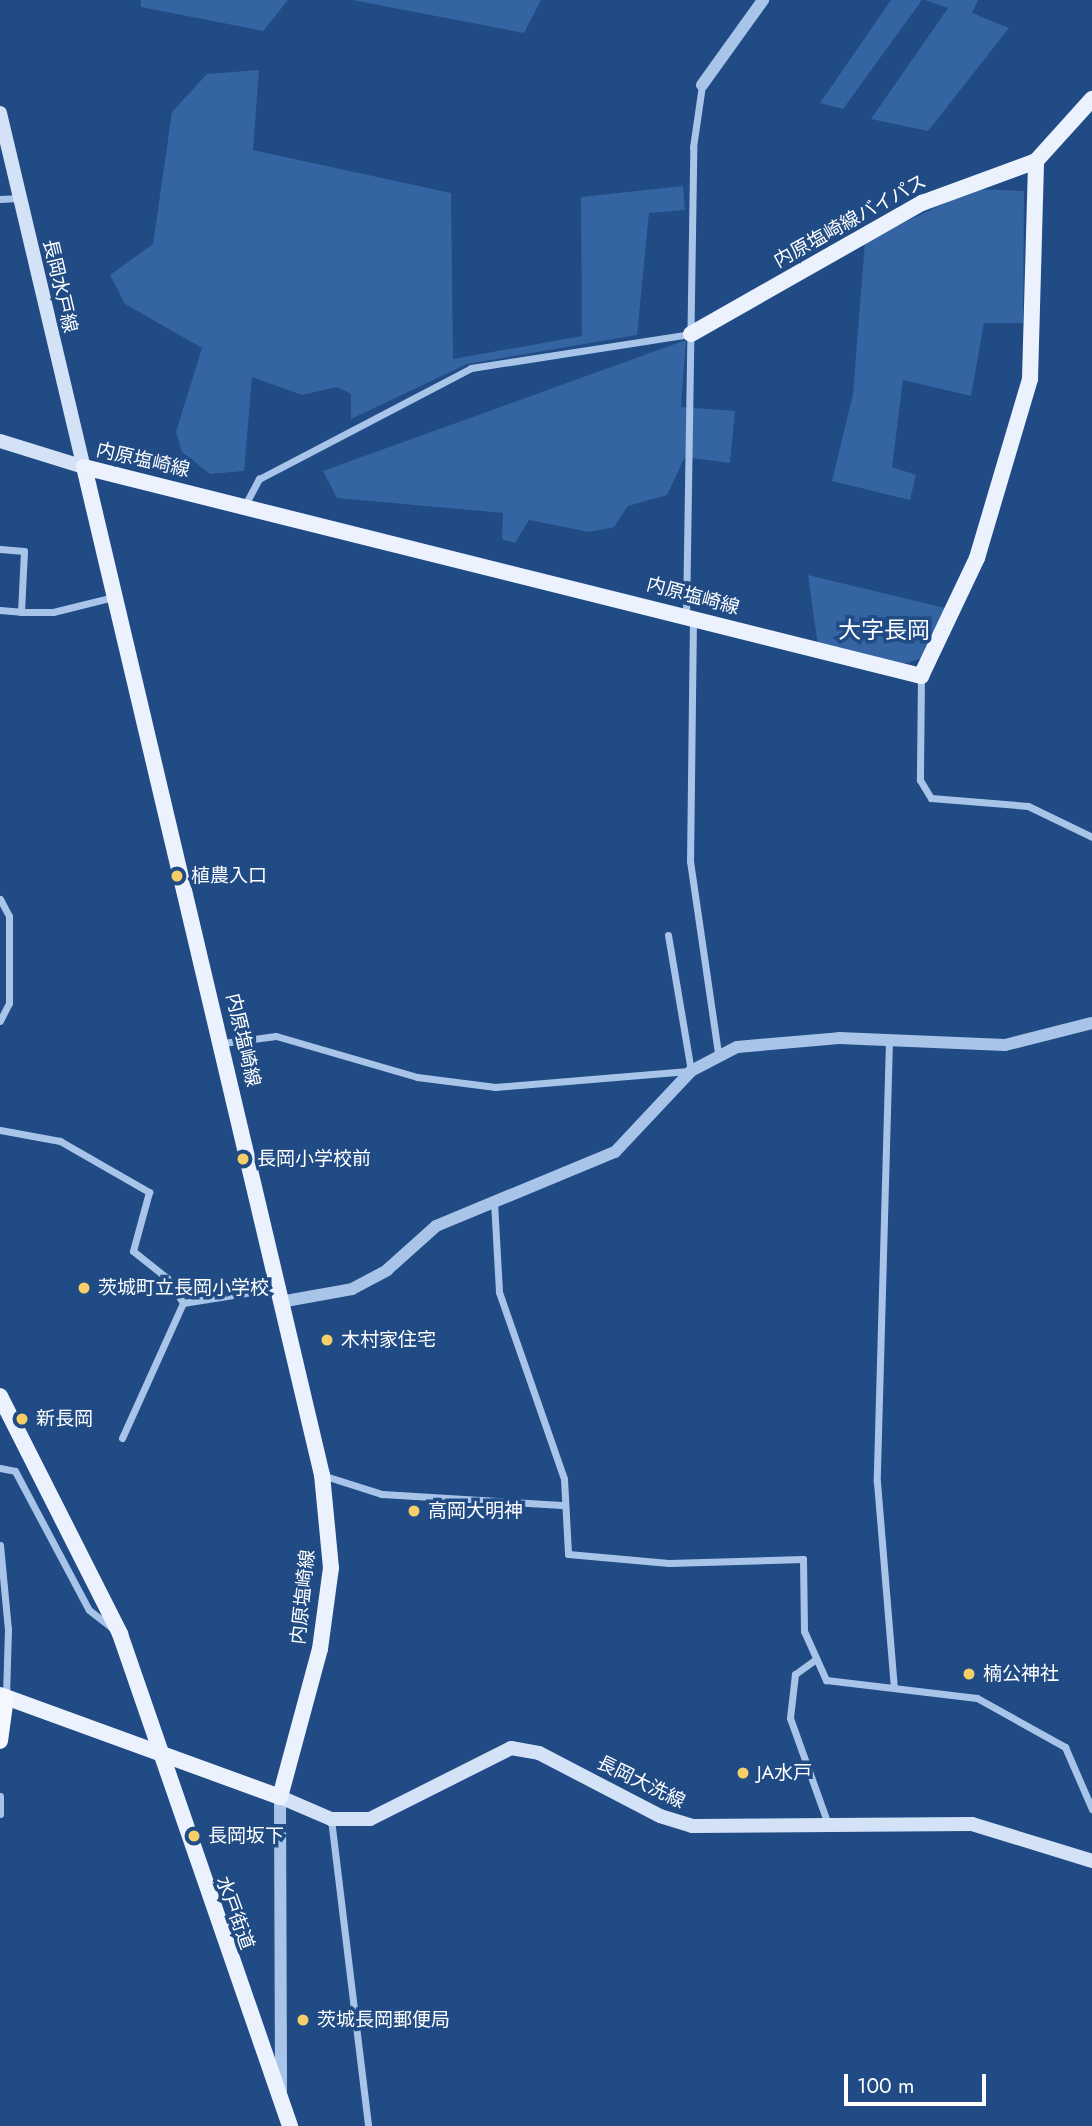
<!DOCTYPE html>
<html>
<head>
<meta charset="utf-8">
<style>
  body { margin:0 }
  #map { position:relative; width:1092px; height:2126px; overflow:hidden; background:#204b84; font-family:Jost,"Noto Sans JP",sans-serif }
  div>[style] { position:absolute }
  .green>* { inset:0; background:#3464a1 }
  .minor>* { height:7px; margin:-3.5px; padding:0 3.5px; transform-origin:3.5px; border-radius:3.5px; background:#a8c5e9 }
  .tertiary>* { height:12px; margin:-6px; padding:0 6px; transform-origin:6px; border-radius:6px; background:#a8c5e9 }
  .secondary>* { height:14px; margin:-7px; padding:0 7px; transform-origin:7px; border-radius:7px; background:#d3e2f7 }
  .primary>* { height:16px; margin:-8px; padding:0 8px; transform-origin:8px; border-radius:8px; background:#ebf2fe }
  .trunk>* { height:16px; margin:-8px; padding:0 8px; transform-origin:8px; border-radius:8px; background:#f5f8fe }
  .dots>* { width:19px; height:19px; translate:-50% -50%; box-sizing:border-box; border:4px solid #204b84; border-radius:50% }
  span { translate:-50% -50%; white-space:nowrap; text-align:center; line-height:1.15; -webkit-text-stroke:7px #204b84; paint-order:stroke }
  .street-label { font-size:19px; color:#fff }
  .poi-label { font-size:19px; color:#fff }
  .left { translate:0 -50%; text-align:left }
  .quarter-label { font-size:23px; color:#fff }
  .scale { position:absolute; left:844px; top:2074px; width:142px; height:32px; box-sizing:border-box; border:4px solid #fff; border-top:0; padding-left:9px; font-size:21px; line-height:24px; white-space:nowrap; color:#fff; -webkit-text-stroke:5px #204b84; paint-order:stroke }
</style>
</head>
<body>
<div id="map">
  <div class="green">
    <div style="clip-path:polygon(141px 0,288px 0,263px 31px,141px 7px)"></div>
    <div style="clip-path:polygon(352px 0,541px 0,524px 33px)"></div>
    <div style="clip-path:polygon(891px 0,922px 0,843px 109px,820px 103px)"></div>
    <div style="clip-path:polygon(925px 0,978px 0,972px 13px,1009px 28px,928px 131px,871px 119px,948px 8px)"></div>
    <div style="clip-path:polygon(259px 70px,253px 150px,451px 193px,453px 359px,582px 336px,581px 197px,683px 186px,685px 210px,649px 213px,637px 335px,467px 364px,351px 419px,351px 394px,337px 387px,302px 395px,252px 377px,244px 471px,210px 474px,182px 452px,176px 432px,202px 348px,125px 304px,110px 275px,153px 244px,172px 112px,207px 74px)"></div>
    <div style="clip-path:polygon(975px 189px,1024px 191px,1023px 323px,984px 323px,971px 396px,903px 380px,892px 467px,916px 475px,910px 500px,832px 481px,853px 394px,865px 241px)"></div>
    <div style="clip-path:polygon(686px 340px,681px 407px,735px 411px,730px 463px,685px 457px,667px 495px,628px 506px,614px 527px,589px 532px,529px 520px,515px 543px,502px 539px,503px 513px,337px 498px,323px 471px)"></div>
    <div style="clip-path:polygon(808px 575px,945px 608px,941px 652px,903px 664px,818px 646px)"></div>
  </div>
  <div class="minor">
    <div style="left:0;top:199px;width:19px;rotate:-3deg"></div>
    <div style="left:245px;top:505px;width:30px;rotate:-62deg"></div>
    <div style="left:259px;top:479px;width:239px;rotate:-27.6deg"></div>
    <div style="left:471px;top:368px;width:223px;rotate:-8.8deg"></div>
    <div style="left:0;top:549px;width:24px;rotate:5deg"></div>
    <div style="left:24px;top:551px;width:61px;rotate:92.8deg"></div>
    <div style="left:21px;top:612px;width:32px"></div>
    <div style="left:53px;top:612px;width:63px;rotate:-13.8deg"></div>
    <div style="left:0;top:610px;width:21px;rotate:5deg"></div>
    <div style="left:686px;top:616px;width:469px;rotate:-89.1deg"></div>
    <div style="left:693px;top:147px;width:63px;rotate:-81.7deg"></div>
    <div style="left:693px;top:618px;width:243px;rotate:90.7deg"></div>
    <div style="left:690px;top:861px;width:195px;rotate:81.7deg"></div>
    <div style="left:921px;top:676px;width:104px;rotate:90.6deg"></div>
    <div style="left:920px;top:780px;width:21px;rotate:59deg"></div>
    <div style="left:931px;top:798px;width:97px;rotate:4.7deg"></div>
    <div style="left:1028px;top:806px;width:71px;rotate:25.8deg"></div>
    <div style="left:0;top:899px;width:19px;rotate:62deg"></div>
    <div style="left:9px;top:916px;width:87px;rotate:90deg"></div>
    <div style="left:9px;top:1003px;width:20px;rotate:117deg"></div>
    <div style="left:889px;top:1040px;width:442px;rotate:91.6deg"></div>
    <div style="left:877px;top:1482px;width:206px;rotate:85.3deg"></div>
    <div style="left:223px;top:1043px;width:53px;rotate:-7.5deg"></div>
    <div style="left:276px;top:1036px;width:147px;rotate:16.2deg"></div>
    <div style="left:417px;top:1077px;width:79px;rotate:7.3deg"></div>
    <div style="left:495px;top:1087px;width:197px;rotate:-4.7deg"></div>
    <div style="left:691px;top:1071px;width:138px;rotate:-99.6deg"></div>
    <div style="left:0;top:1130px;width:61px;rotate:10.4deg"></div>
    <div style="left:60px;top:1141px;width:103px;rotate:29.8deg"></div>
    <div style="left:149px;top:1192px;width:61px;rotate:105.2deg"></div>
    <div style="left:133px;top:1251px;width:43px;rotate:38.5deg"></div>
    <div style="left:167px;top:1278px;width:30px;rotate:57deg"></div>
    <div style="left:183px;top:1303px;width:95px;rotate:-9.1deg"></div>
    <div style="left:494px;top:1202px;width:90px;rotate:86.8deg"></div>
    <div style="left:499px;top:1292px;width:198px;rotate:70.8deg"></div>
    <div style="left:564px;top:1479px;width:75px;rotate:86.9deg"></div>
    <div style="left:568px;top:1554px;width:101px;rotate:5.1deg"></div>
    <div style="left:669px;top:1563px;width:134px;rotate:-1.7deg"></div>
    <div style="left:803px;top:1559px;width:72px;rotate:89.2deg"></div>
    <div style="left:804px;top:1631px;width:54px;rotate:65.8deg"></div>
    <div style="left:826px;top:1680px;width:152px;rotate:6.8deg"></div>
    <div style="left:977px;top:1698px;width:101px;rotate:29.1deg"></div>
    <div style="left:1065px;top:1747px;width:68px;rotate:66.5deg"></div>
    <div style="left:122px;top:1438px;width:148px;rotate:-65.7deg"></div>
    <div style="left:0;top:1468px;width:15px;rotate:11deg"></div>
    <div style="left:15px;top:1471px;width:157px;rotate:62deg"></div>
    <div style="left:89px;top:1610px;width:29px;rotate:38deg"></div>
    <div style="left:322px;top:1475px;width:63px;rotate:17.6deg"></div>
    <div style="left:382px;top:1494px;width:180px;rotate:3.5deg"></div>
    <div style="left:0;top:1545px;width:84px;rotate:84.6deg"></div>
    <div style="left:8px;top:1629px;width:67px;rotate:91.7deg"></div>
    <div style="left:816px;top:1659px;width:26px;rotate:144deg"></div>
    <div style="left:795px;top:1674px;width:44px;rotate:96.5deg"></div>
    <div style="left:790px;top:1718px;width:113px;rotate:70.3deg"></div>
    <div style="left:0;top:1796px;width:18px;rotate:90deg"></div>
    <div style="left:331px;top:1819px;width:309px;rotate:83.1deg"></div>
  </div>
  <div class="tertiary">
    <div style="left:702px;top:85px;width:105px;rotate:-54.3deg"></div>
    <div style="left:280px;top:1302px;width:73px;rotate:-10.2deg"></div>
    <div style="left:352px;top:1289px;width:40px;rotate:-28deg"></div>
    <div style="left:387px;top:1270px;width:66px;rotate:-41.9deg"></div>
    <div style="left:436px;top:1226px;width:194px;rotate:-22.5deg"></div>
    <div style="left:615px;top:1152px;width:111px;rotate:-46.8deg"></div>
    <div style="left:691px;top:1071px;width:52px;rotate:-27.6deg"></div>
    <div style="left:737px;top:1047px;width:102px;rotate:-5deg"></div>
    <div style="left:839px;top:1038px;width:166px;rotate:2.4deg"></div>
    <div style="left:1005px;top:1045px;width:90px;rotate:-14.2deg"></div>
    <div style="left:280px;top:1797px;width:293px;rotate:89.8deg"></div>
  </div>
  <div class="secondary">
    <div style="left:0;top:113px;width:364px;rotate:76.7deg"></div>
    <div style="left:84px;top:467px;width:88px;rotate:-162.8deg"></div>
    <div style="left:280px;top:1797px;width:56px;rotate:23.3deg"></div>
    <div style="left:331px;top:1819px;width:39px"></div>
    <div style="left:370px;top:1819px;width:158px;rotate:-26.7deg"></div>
    <div style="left:511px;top:1748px;width:28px;rotate:10deg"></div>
    <div style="left:539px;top:1753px;width:136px;rotate:27.5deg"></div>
    <div style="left:660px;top:1816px;width:34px;rotate:17deg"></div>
    <div style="left:692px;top:1826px;width:280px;rotate:-0.4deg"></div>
    <div style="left:972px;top:1824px;width:126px;rotate:17.1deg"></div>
  </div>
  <div class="primary">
    <div style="left:691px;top:334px;width:266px;rotate:-29.6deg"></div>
    <div style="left:922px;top:203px;width:121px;rotate:-20.2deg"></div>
    <div style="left:0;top:1396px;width:267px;rotate:63.2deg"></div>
    <div style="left:120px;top:1634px;width:521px;rotate:70.94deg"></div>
    <div style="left:0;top:1695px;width:298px;rotate:20deg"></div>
    <div style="left:280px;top:1797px;width:153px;rotate:-74.9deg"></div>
    <div style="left:320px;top:1649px;width:82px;rotate:-82.3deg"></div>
    <div style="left:331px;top:1568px;width:93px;rotate:-95.5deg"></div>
    <div style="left:322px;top:1475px;width:1036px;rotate:-103.28deg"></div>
    <div style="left:84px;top:467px;width:863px;rotate:14.02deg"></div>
    <div style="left:921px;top:676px;width:131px;rotate:-64.6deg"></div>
    <div style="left:977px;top:558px;width:187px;rotate:-73.5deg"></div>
    <div style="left:1030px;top:379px;width:218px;rotate:-88.4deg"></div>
    <div style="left:1036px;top:161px;width:84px;rotate:-47.9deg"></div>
  </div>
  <div class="trunk">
    <div style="left:0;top:1741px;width:44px;rotate:-82.2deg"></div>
  </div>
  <div class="dots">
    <div style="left:177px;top:876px;background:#f6cf69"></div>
    <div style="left:243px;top:1159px;background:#f6cf69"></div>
    <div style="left:84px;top:1288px;background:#f6cf69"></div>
    <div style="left:327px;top:1340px;background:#f6cf69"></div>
    <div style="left:22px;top:1419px;background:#f6cf69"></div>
    <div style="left:414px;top:1511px;background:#f6cf69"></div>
    <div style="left:969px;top:1674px;background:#f6cf69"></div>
    <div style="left:743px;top:1773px;background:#f6cf69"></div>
    <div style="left:194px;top:1836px;background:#f6cf69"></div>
    <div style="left:303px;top:2020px;background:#f6cf69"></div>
  </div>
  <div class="street-label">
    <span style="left:850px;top:221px;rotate:-29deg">内原塩崎線バイパス</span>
    <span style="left:60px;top:286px;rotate:77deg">長岡水戸線</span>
    <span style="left:143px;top:460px;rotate:13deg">内原塩崎線</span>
    <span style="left:693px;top:596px;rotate:15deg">内原塩崎線</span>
    <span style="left:243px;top:1040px;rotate:77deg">内原塩崎線</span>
    <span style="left:303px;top:1597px;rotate:-84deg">内原塩崎線</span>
    <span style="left:641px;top:1782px;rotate:26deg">長岡大洗線</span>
    <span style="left:235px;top:1913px;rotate:70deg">水戸街道</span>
  </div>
  <div class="poi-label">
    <span class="left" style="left:191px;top:876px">植農入口</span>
    <span class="left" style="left:257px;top:1159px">長岡小学校前</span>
    <span class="left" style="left:98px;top:1288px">茨城町立長岡小学校</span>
    <span class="left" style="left:341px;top:1340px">木村家住宅</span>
    <span class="left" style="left:36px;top:1419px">新長岡</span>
    <span class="left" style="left:428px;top:1511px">高岡大明神</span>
    <span class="left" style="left:983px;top:1674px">楠公神社</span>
    <span class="left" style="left:757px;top:1773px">JA水戸</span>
    <span class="left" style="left:208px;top:1836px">長岡坂下</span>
    <span class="left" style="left:317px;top:2020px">茨城長岡郵便局</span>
  </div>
  <div class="quarter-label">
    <span style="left:884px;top:630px">大字長岡</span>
  </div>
  <div class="scale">100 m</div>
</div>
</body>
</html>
